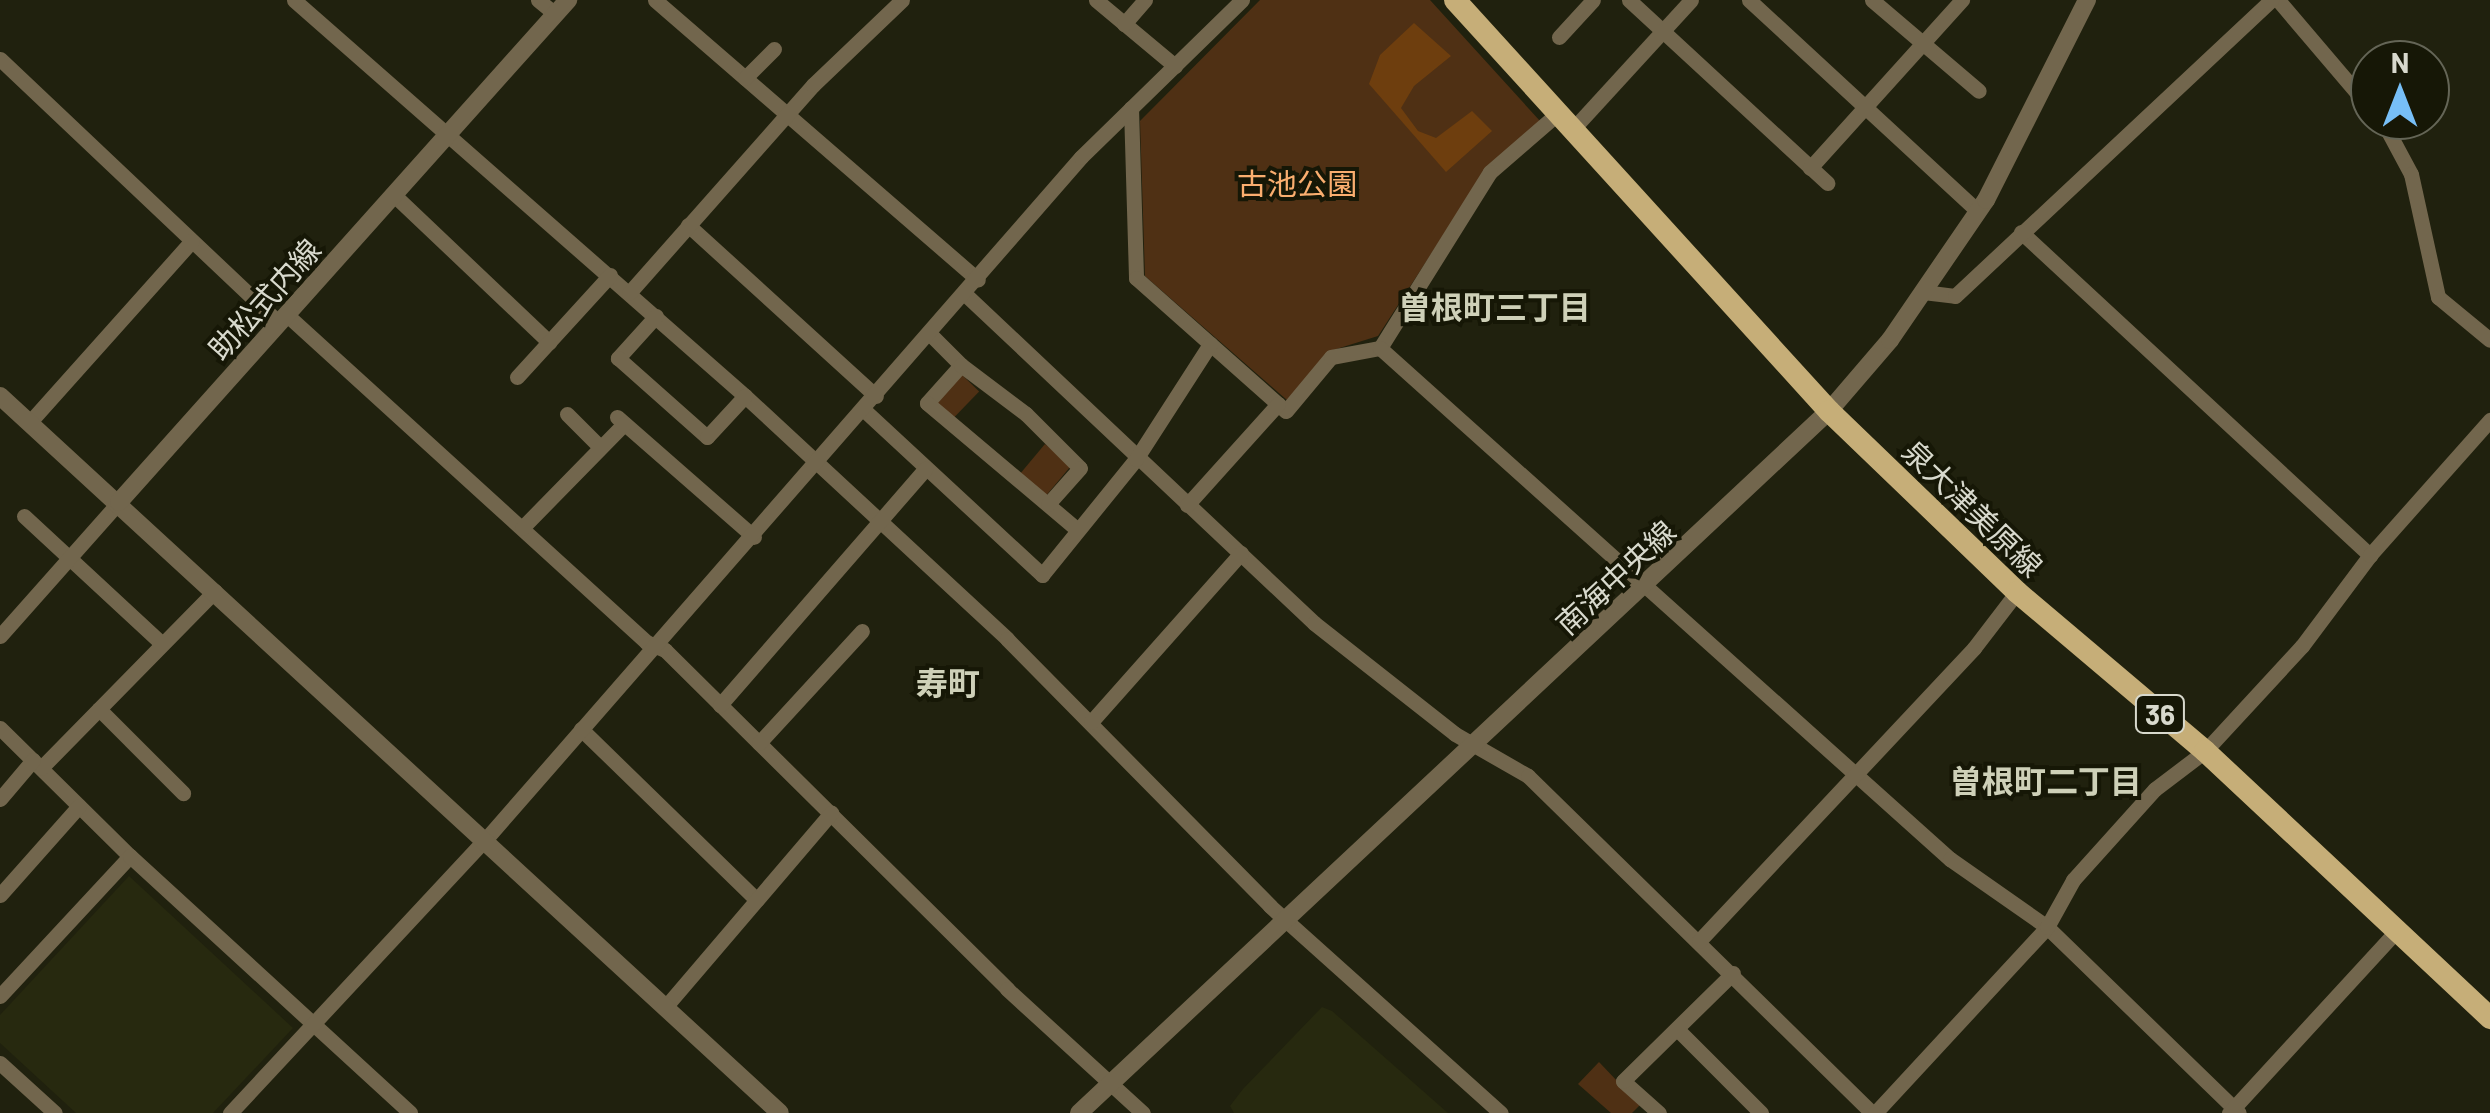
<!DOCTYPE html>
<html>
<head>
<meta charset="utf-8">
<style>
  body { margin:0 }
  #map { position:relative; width:2490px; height:1113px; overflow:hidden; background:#20210e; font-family:Barlow,"Noto Sans JP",sans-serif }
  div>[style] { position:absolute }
  .built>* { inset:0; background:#27290f }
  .green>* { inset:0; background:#4f3014; transform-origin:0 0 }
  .forest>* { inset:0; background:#6e3e0e }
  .minor>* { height:15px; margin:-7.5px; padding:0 7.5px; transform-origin:7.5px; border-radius:7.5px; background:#72664d }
  .tertiary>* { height:18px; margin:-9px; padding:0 9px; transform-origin:9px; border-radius:9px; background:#72664d }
  .primary>* { height:22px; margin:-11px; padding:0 11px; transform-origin:11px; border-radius:11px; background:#c6ae78 }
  span { translate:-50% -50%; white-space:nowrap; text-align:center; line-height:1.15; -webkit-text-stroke:8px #161706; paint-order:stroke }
  .shield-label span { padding:2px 8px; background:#161706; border:2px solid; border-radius:8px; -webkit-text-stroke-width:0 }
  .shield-label { font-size:28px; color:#d8d9cd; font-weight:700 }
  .park-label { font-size:30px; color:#faae6f }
  .street-label { font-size:30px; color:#d8d9cd }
  .neighbourhood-label { font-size:32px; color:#ced0b8; font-weight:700 }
  .north { position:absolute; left:2350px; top:40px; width:100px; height:100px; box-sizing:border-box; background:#161706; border:2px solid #646556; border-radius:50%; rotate:0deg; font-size:28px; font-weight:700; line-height:40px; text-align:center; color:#d8d9cd }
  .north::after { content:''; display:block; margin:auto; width:35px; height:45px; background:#77bff7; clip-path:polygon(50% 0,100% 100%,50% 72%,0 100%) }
</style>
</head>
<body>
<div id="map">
  <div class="built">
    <div style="clip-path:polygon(129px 876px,293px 1028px,213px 1113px,76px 1113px,0 1043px,0 1015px)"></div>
    <div style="clip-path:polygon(1322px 1007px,1332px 1011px,1448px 1113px,1234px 1113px,1230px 1106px,1243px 1089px)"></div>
  </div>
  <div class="green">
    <div style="clip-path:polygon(1260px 0,1430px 0,1540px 121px,1486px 169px,1378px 336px,1330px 351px,1287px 400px,1145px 276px,1140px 121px)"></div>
    <div style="left:959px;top:372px;width:28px;height:40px;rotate:44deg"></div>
    <div style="left:1045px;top:444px;width:34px;height:41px;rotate:40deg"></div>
    <div style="clip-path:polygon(1599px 1062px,1640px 1105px,1632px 1113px,1611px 1113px,1578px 1084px)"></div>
  </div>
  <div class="forest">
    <div style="clip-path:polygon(1414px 23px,1451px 56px,1414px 86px,1401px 108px,1418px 131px,1436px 138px,1472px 111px,1492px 131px,1446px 172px,1369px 84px,1380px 55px)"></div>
  </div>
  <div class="minor">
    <div style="left:294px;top:0;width:600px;rotate:41.28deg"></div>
    <div style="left:745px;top:396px;width:357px;rotate:42.8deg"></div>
    <div style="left:1007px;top:639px;width:375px;rotate:45.4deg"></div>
    <div style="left:1270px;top:906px;width:310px;rotate:41.9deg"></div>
    <div style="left:538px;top:0;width:22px;rotate:39deg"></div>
    <div style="left:655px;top:0;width:427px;rotate:40.9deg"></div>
    <div style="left:1096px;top:0;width:103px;rotate:39.9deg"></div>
    <div style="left:1629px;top:0;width:270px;rotate:42.7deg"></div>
    <div style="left:1749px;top:0;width:311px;rotate:42.7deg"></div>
    <div style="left:1872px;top:0;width:140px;rotate:40.4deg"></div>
    <div style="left:2278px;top:0;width:142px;rotate:49.6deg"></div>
    <div style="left:1124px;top:24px;width:32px;rotate:-49deg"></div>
    <div style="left:1559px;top:37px;width:50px;rotate:-47.4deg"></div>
    <div style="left:0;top:59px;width:384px;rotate:43.4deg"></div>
    <div style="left:745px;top:78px;width:41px;rotate:-45deg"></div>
    <div style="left:1131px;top:108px;width:170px;rotate:88.3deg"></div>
    <div style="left:1136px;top:278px;width:200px;rotate:41.6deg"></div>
    <div style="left:1286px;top:411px;width:70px;rotate:-50.2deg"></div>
    <div style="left:1331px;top:357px;width:50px;rotate:-10.4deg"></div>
    <div style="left:1557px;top:114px;width:89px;rotate:139.1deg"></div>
    <div style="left:1490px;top:172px;width:208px;rotate:122deg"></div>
    <div style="left:1380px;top:348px;width:766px;rotate:41.88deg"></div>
    <div style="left:1950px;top:859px;width:118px;rotate:35deg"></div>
    <div style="left:2047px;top:927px;width:267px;rotate:44.1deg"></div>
    <div style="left:2382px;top:120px;width:61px;rotate:61.8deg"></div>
    <div style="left:2411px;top:174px;width:126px;rotate:77.6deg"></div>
    <div style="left:2438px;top:297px;width:67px;rotate:39.6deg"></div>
    <div style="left:1572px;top:130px;width:176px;rotate:-47.5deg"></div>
    <div style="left:1810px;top:168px;width:227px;rotate:-47.9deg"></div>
    <div style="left:394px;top:195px;width:214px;rotate:43.5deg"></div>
    <div style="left:688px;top:225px;width:254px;rotate:42.3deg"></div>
    <div style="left:2021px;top:232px;width:476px;rotate:42.8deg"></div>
    <div style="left:1923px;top:292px;width:32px;rotate:7deg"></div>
    <div style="left:1955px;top:296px;width:433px;rotate:-43.1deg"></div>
    <div style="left:629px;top:293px;width:278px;rotate:-48.5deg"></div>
    <div style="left:813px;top:85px;width:123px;rotate:-43.7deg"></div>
    <div style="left:966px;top:295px;width:478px;rotate:43.3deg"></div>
    <div style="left:1314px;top:623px;width:179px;rotate:38.2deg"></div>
    <div style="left:1455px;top:734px;width:84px;rotate:29.9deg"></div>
    <div style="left:1528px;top:776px;width:482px;rotate:44.4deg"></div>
    <div style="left:287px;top:315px;width:486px;rotate:42.3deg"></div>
    <div style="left:646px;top:642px;width:21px;rotate:23deg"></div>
    <div style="left:665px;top:650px;width:482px;rotate:44.7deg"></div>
    <div style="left:1007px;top:989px;width:184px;rotate:42.4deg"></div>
    <div style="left:656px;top:316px;width:57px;rotate:132.1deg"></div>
    <div style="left:618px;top:358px;width:119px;rotate:41.6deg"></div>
    <div style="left:707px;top:437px;width:56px;rotate:-47.2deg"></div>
    <div style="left:930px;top:334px;width:44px;rotate:45deg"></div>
    <div style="left:961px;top:365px;width:51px;rotate:131.8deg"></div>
    <div style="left:927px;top:403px;width:197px;rotate:40.1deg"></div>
    <div style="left:961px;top:365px;width:81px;rotate:37deg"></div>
    <div style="left:1026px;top:414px;width:76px;rotate:45deg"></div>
    <div style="left:1080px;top:468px;width:48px;rotate:131.6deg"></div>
    <div style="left:517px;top:377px;width:138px;rotate:-47.6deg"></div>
    <div style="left:864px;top:410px;width:243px;rotate:42.8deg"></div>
    <div style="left:1042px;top:575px;width:149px;rotate:-51deg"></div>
    <div style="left:1136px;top:459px;width:137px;rotate:-57.2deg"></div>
    <div style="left:567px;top:414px;width:47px;rotate:45deg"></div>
    <div style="left:617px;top:417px;width:182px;rotate:41.2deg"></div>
    <div style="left:29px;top:423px;width:244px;rotate:-48.2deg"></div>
    <div style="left:1187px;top:505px;width:136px;rotate:-48deg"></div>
    <div style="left:24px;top:516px;width:188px;rotate:42.8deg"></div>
    <div style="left:522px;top:528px;width:146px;rotate:-45.6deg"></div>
    <div style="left:0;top:636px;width:179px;rotate:-48.4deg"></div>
    <div style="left:720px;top:705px;width:313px;rotate:-49deg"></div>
    <div style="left:99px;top:709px;width:119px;rotate:45deg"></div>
    <div style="left:1091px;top:722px;width:226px;rotate:-48.4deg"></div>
    <div style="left:0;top:728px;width:182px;rotate:44.6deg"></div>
    <div style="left:130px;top:856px;width:191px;rotate:132.9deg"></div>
    <div style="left:581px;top:729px;width:245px;rotate:44.2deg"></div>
    <div style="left:759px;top:743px;width:152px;rotate:-47.4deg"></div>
    <div style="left:41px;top:768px;width:248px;rotate:-45.5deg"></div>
    <div style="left:0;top:799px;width:51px;rotate:-49.8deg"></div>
    <div style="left:130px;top:856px;width:380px;rotate:42.5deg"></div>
    <div style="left:0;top:895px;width:119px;rotate:-48.4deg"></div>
    <div style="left:1699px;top:941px;width:402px;rotate:-46.8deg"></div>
    <div style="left:1974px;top:648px;width:71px;rotate:-52.5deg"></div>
    <div style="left:667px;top:1005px;width:253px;rotate:-49.5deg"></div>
    <div style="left:1677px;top:1029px;width:119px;rotate:45deg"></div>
    <div style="left:0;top:1063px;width:74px;rotate:42.3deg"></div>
    <div style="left:230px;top:1113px;width:374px;rotate:-47deg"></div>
    <div style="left:485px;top:840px;width:906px;rotate:-48.89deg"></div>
    <div style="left:1081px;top:157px;width:225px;rotate:-44.3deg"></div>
    <div style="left:1659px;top:1113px;width:48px;rotate:-138.4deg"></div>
    <div style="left:1623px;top:1081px;width:154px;rotate:-44.5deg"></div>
    <div style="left:1875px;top:1113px;width:253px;rotate:-47.2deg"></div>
    <div style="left:2047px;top:927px;width:54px;rotate:-61deg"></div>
    <div style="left:2073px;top:880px;width:122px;rotate:-48deg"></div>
    <div style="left:2155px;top:789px;width:63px;rotate:-37.2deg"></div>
    <div style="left:2205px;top:751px;width:143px;rotate:-47.3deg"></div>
    <div style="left:2302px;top:646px;width:114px;rotate:-53.2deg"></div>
    <div style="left:2370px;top:555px;width:181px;rotate:-48.4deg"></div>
    <div style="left:2229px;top:1113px;width:251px;rotate:-47.4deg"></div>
  </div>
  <div class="tertiary">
    <div style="left:0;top:396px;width:1059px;rotate:42.59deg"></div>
    <div style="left:119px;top:502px;width:674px;rotate:-48.19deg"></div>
    <div style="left:1079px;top:1113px;width:1027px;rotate:-43.11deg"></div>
    <div style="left:1829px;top:411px;width:94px;rotate:-49.3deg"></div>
    <div style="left:1890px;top:340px;width:170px;rotate:-55.6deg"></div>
    <div style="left:1986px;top:200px;width:224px;rotate:-63.2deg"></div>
  </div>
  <div class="primary">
    <div style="left:1455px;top:0;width:556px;rotate:47.7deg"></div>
    <div style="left:1829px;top:411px;width:261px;rotate:43.9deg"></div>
    <div style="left:2017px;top:592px;width:246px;rotate:40.2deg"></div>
    <div style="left:2205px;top:751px;width:391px;rotate:43.1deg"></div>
  </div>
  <div class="shield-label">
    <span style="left:2160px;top:714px">36</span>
  </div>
  <div class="park-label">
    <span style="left:1297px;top:183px">古池公園</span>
  </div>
  <div class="street-label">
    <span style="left:264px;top:299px;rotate:-48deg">助松式内線</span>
    <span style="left:1973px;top:508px;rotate:44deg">泉大津美原線</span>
    <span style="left:1615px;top:577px;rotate:-43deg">南海中央線</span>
  </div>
  <div class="neighbourhood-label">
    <span style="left:1495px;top:306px">曽根町三丁目</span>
    <span style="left:948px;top:682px">寿町</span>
    <span style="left:2046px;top:780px">曽根町二丁目</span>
  </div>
  <div class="north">N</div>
</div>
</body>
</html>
